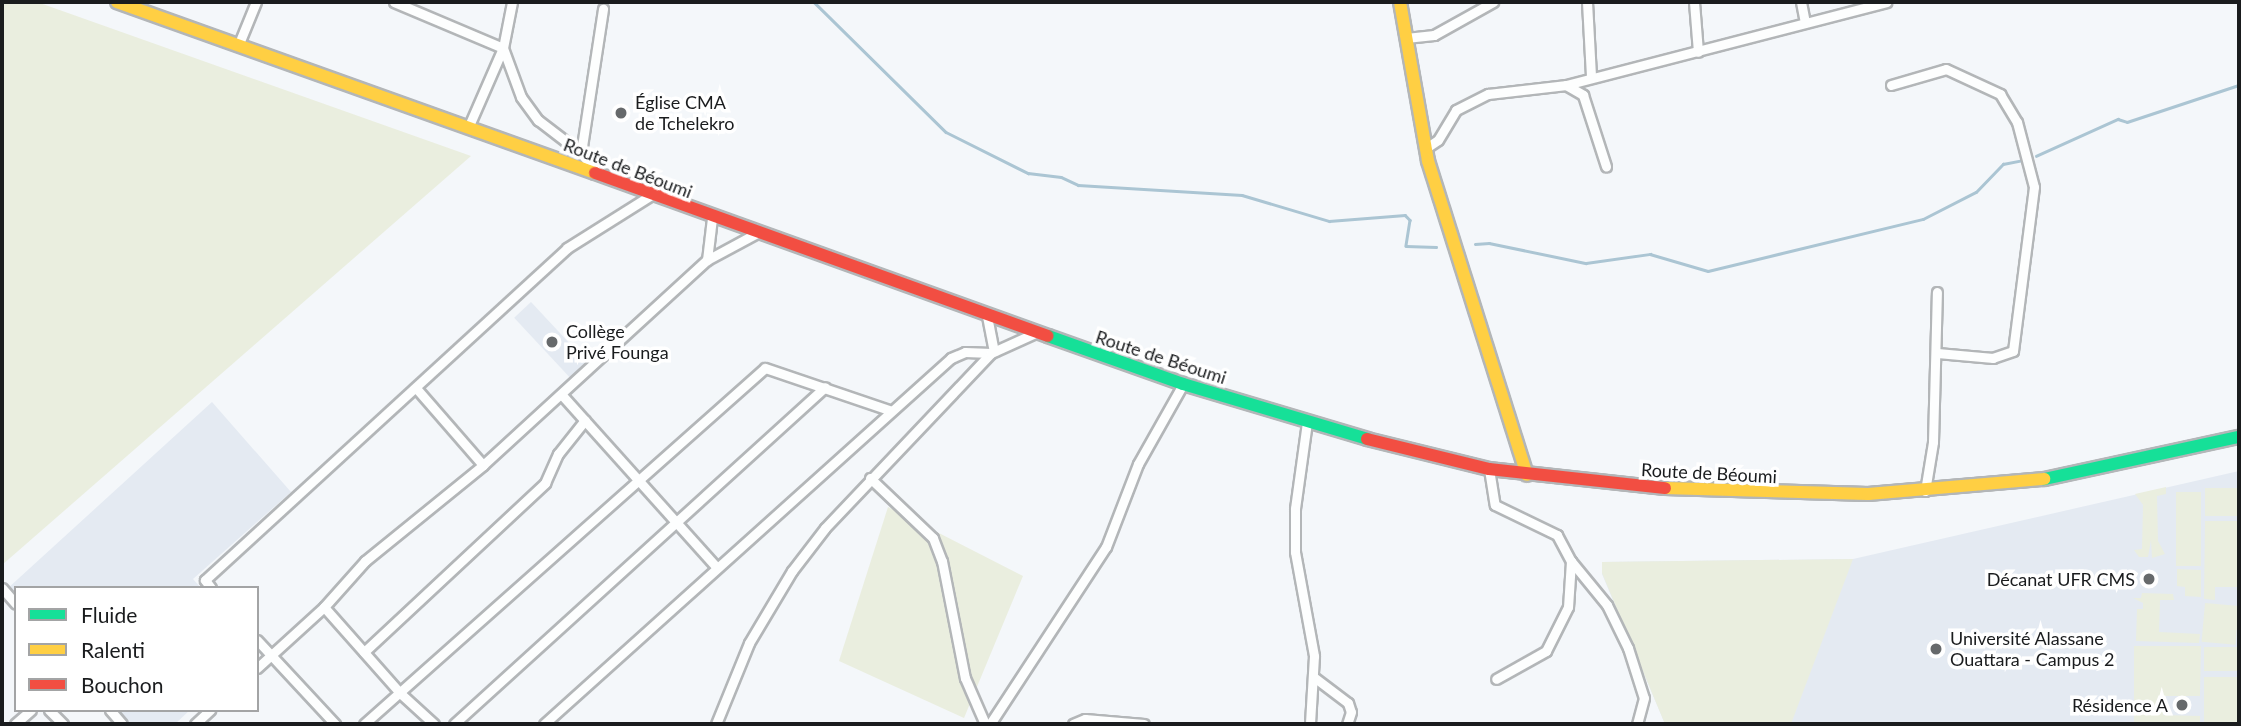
<!DOCTYPE html>
<html>
<head>
<meta charset="utf-8">
<style>
  body { margin:0 }
  #map { position:relative; width:2241px; height:726px; overflow:hidden; background:#f4f7fa; font-family:Lato,sans-serif }
  div>[style] { position:absolute }
  .built>* { inset:0; background:#e4eaf2; transform-origin:0 0 }
  .green>* { inset:0; background:#eaeedf; transform-origin:0 0 }
  .stream>* { height:2.5px; margin:-1.25px; padding:0 1.25px; transform-origin:1.25px; border-radius:1.25px; background:#abc5d3 }
  .roads { filter:drop-shadow(2px 0 #b3b6b8) drop-shadow(-2px 0 #b3b6b8) drop-shadow(0 2px #b3b6b8) drop-shadow(0 -2px #b3b6b8) }
  .street>* { height:9px; margin:-4.5px; padding:0 4.5px; transform-origin:4.5px; border-radius:4.5px; background:#fdfefe }
  .fast>* { height:12px; margin:-6px; padding:0 6px; transform-origin:6px; border-radius:6px; background:#16e098 }
  .slow>* { height:12px; margin:-6px; padding:0 6px; transform-origin:6px; border-radius:6px; background:#ffcf43 }
  .jam>* { height:12px; margin:-6px; padding:0 6px; transform-origin:6px; border-radius:6px; background:#f24e42 }
  .dots>* { width:19px; height:19px; translate:-50% -50%; box-sizing:border-box; border:4px solid #fff; border-radius:50% }
  span { translate:-50% -50%; white-space:nowrap; text-align:center; line-height:1.15; -webkit-text-stroke:7px #fff; paint-order:stroke }
  .poi-label { font-size:18px; color:#1a1c1e }
  .left { translate:0 -50%; text-align:left }
  .right { translate:-100% -50%; text-align:right }
  .street-label { font-size:18px; color:#1a1c1e }
  .frame { position:absolute; inset:0; border:4px solid #1a1c1e; pointer-events:none }
  .legend { position:absolute; left:14px; top:586px; width:245px; height:126px; box-sizing:border-box; background:#fff; border:2px solid #a3a4a5; margin:0; padding:9px 12px; list-style:none; font-size:21px; color:#1a1c1e }
  .legend li { display:flex; align-items:center; gap:14px; height:35px }
  .legend b { width:35px; border:2px solid #a3a4a5 }
</style>
</head>
<body>
<div id="map">
  <div class="built">
    <div style="left:531px;top:302px;width:83px;height:23px;rotate:47deg"></div>
    <div style="clip-path:polygon(212px 402px,291px 492px,193px 579px,201px 588px,16px 588px,16px 598px,7px 589px)"></div>
    <div style="clip-path:polygon(2239px 471px,2239px 724px,1665px 724px,1602px 574px,1602px 562px,1853px 559px)"></div>
    <div style="clip-path:polygon(115px 710px,190px 710px,175px 724px,128px 724px)"></div>
  </div>
  <div class="green">
    <div style="clip-path:polygon(2px 2px,37px 2px,471px 156px,2px 565px)"></div>
    <div style="clip-path:polygon(2166px 487px,2166px 494px,2157px 496px,2158px 541px,2165px 554px,2152px 558px,2151px 540px,2148px 557px,2139px 557px,2134px 550px,2142px 549px,2143px 505px,2135px 494px)"></div>
    <div style="left:2239px;top:488px;width:28px;height:34px;rotate:90deg"></div>
    <div style="left:2201px;top:492px;width:74px;height:25px;rotate:90deg"></div>
    <div style="clip-path:polygon(888px 507px,1023px 576px,964px 718px,839px 661px)"></div>
    <div style="clip-path:polygon(2205px 521px,2239px 521px,2239px 587px,2215px 587px,2215px 600px,2204px 599px)"></div>
    <div style="clip-path:polygon(1853px 559px,1791px 724px,1665px 724px,1602px 573px,1602px 562px)"></div>
    <div style="clip-path:polygon(2177px 569px,2201px 570px,2201px 597px,2185px 596px,2185px 587px,2177px 586px)"></div>
    <div style="clip-path:polygon(2142px 593px,2173px 594px,2174px 600px,2160px 600px,2159px 632px,2200px 634px,2199px 643px,2136px 641px,2137px 609px,2143px 609px,2143px 603px,2133px 598px,2141px 598px)"></div>
    <div style="left:2205px;top:603px;width:34px;height:39px;rotate:5deg"></div>
    <div style="clip-path:polygon(2134px 646px,2201px 646px,2200px 696px,2163px 696px,2163px 715px,2200px 716px,2200px 724px,2134px 724px)"></div>
    <div style="left:2204px;top:647px;width:35px;height:24px"></div>
    <div style="left:2204px;top:677px;width:35px;height:47px"></div>
  </div>
  <div class="stream">
    <div style="left:814px;top:2px;width:185px;rotate:44.6deg"></div>
    <div style="left:946px;top:132px;width:92px;rotate:26.6deg"></div>
    <div style="left:1028px;top:173px;width:33px;rotate:7deg"></div>
    <div style="left:1061px;top:177px;width:19px;rotate:25deg"></div>
    <div style="left:1078px;top:185px;width:164px;rotate:3.5deg"></div>
    <div style="left:1242px;top:195px;width:91px;rotate:16.6deg"></div>
    <div style="left:1329px;top:221px;width:76px;rotate:-4.5deg"></div>
    <div style="left:1405px;top:215px;width:7px;rotate:45deg"></div>
    <div style="left:1410px;top:220px;width:26px;rotate:99deg"></div>
    <div style="left:1406px;top:246px;width:30px;rotate:2deg"></div>
    <div style="left:2036px;top:156px;width:90px;rotate:-24.3deg"></div>
    <div style="left:2118px;top:119px;width:9px;rotate:18deg"></div>
    <div style="left:2127px;top:122px;width:118px;rotate:-18.3deg"></div>
    <div style="left:1475px;top:244px;width:14px;rotate:-4deg"></div>
    <div style="left:1489px;top:243px;width:99px;rotate:11.7deg"></div>
    <div style="left:1586px;top:263px;width:65px;rotate:-8deg"></div>
    <div style="left:1650px;top:254px;width:60px;rotate:16.3deg"></div>
    <div style="left:1708px;top:271px;width:221px;rotate:-13.6deg"></div>
    <div style="left:1923px;top:219px;width:59px;rotate:-27deg"></div>
    <div style="left:1976px;top:192px;width:39px;rotate:-46deg"></div>
    <div style="left:2003px;top:164px;width:21px;rotate:-11deg"></div>
  </div>
  <div class="roads">
    <div class="street">
      <div style="left:394px;top:2px;width:118px;rotate:22.9deg"></div>
      <div style="left:503px;top:48px;width:52px;rotate:69.8deg"></div>
      <div style="left:521px;top:97px;width:29px;rotate:54deg"></div>
      <div style="left:538px;top:120px;width:54px;rotate:37.5deg"></div>
      <div style="left:581px;top:153px;width:25px;rotate:50deg"></div>
      <div style="left:1587px;top:2px;width:74px;rotate:86.9deg"></div>
      <div style="left:1694px;top:2px;width:50px;rotate:85.4deg"></div>
      <div style="left:1801px;top:2px;width:21px;rotate:79deg"></div>
      <div style="left:1406px;top:38px;width:28px;rotate:-6deg"></div>
      <div style="left:1434px;top:35px;width:68px;rotate:-29.2deg"></div>
      <div style="left:238px;top:46px;width:48px;rotate:-67.8deg"></div>
      <div style="left:1566px;top:85px;width:331px;rotate:-14.5deg"></div>
      <div style="left:1891px;top:85px;width:57px;rotate:-16.2deg"></div>
      <div style="left:1946px;top:69px;width:60px;rotate:24.8deg"></div>
      <div style="left:2000px;top:94px;width:33px;rotate:59deg"></div>
      <div style="left:2017px;top:122px;width:67px;rotate:75.3deg"></div>
      <div style="left:2034px;top:187px;width:165px;rotate:97.3deg"></div>
      <div style="left:2013px;top:351px;width:21px;rotate:161deg"></div>
      <div style="left:1993px;top:358px;width:56px;rotate:-174.9deg"></div>
      <div style="left:468px;top:128px;width:87px;rotate:-66.4deg"></div>
      <div style="left:503px;top:48px;width:47px;rotate:-78.9deg"></div>
      <div style="left:1426px;top:148px;width:14px;rotate:-34deg"></div>
      <div style="left:1438px;top:140px;width:35px;rotate:-59deg"></div>
      <div style="left:1456px;top:110px;width:36px;rotate:-27deg"></div>
      <div style="left:1488px;top:94px;width:79px;rotate:-6.6deg"></div>
      <div style="left:1566px;top:85px;width:20px;rotate:30deg"></div>
      <div style="left:1583px;top:95px;width:75px;rotate:72.1deg"></div>
      <div style="left:581px;top:153px;width:146px;rotate:-81.3deg"></div>
      <div style="left:707px;top:260px;width:42px;rotate:-83.2deg"></div>
      <div style="left:987px;top:316px;width:36px;rotate:79deg"></div>
      <div style="left:416px;top:388px;width:102px;rotate:49deg"></div>
      <div style="left:562px;top:395px;width:232px;rotate:48.1deg"></div>
      <div style="left:1307px;top:422px;width:88px;rotate:97.9deg"></div>
      <div style="left:1295px;top:509px;width:43px;rotate:90deg"></div>
      <div style="left:1295px;top:552px;width:106px;rotate:79.6deg"></div>
      <div style="left:1314px;top:656px;width:68px;rotate:93.4deg"></div>
      <div style="left:1489px;top:469px;width:36px;rotate:81deg"></div>
      <div style="left:1495px;top:505px;width:69px;rotate:25.8deg"></div>
      <div style="left:1557px;top:535px;width:30px;rotate:62deg"></div>
      <div style="left:1571px;top:561px;width:46px;rotate:93.7deg"></div>
      <div style="left:1568px;top:607px;width:49px;rotate:116.6deg"></div>
      <div style="left:1546px;top:651px;width:57px;rotate:150.8deg"></div>
      <div style="left:870px;top:478px;width:87px;rotate:43.6deg"></div>
      <div style="left:933px;top:538px;width:25px;rotate:69deg"></div>
      <div style="left:942px;top:561px;width:119px;rotate:78.9deg"></div>
      <div style="left:965px;top:678px;width:50px;rotate:66.5deg"></div>
      <div style="left:1925px;top:491px;width:50px;rotate:-80.7deg"></div>
      <div style="left:1933px;top:442px;width:150px;rotate:-88.5deg"></div>
      <div style="left:1571px;top:561px;width:57px;rotate:50.7deg"></div>
      <div style="left:1607px;top:605px;width:48px;rotate:64deg"></div>
      <div style="left:1628px;top:648px;width:52px;rotate:72.3deg"></div>
      <div style="left:1644px;top:698px;width:27px;rotate:105deg"></div>
      <div style="left:2px;top:588px;width:21px;rotate:49deg"></div>
      <div style="left:211px;top:588px;width:10px;rotate:-127deg"></div>
      <div style="left:205px;top:580px;width:491px;rotate:-42.5deg"></div>
      <div style="left:567px;top:248px;width:99px;rotate:-32.2deg"></div>
      <div style="left:324px;top:607px;width:115px;rotate:48.5deg"></div>
      <div style="left:400px;top:693px;width:46px;rotate:42.4deg"></div>
      <div style="left:257px;top:640px;width:115px;rotate:47.1deg"></div>
      <div style="left:364px;top:652px;width:248px;rotate:-43deg"></div>
      <div style="left:545px;top:483px;width:32px;rotate:-66deg"></div>
      <div style="left:558px;top:454px;width:43px;rotate:-51.5deg"></div>
      <div style="left:257px;top:668px;width:91px;rotate:-42.3deg"></div>
      <div style="left:324px;top:607px;width:62px;rotate:-48.3deg"></div>
      <div style="left:365px;top:561px;width:152px;rotate:-39.1deg"></div>
      <div style="left:483px;top:465px;width:304px;rotate:-42.5deg"></div>
      <div style="left:707px;top:260px;width:55px;rotate:-28.4deg"></div>
      <div style="left:1315px;top:678px;width:41px;rotate:37.1deg"></div>
      <div style="left:1348px;top:703px;width:9px;rotate:72deg"></div>
      <div style="left:1351px;top:712px;width:13px;rotate:108deg"></div>
      <div style="left:49px;top:710px;width:20px;rotate:45deg"></div>
      <div style="left:110px;top:710px;width:18px;rotate:49deg"></div>
      <div style="left:15px;top:724px;width:21px;rotate:-41deg"></div>
      <div style="left:195px;top:724px;width:21px;rotate:-43deg"></div>
      <div style="left:364px;top:724px;width:536px;rotate:-41.6deg"></div>
      <div style="left:765px;top:368px;width:131px;rotate:18.7deg"></div>
      <div style="left:454px;top:724px;width:501px;rotate:-42.25deg"></div>
      <div style="left:544px;top:724px;width:547px;rotate:-41.96deg"></div>
      <div style="left:951px;top:358px;width:15px;rotate:-23deg"></div>
      <div style="left:965px;top:352px;width:26px;rotate:2deg"></div>
      <div style="left:716px;top:724px;width:87px;rotate:-67.8deg"></div>
      <div style="left:749px;top:643px;width:84px;rotate:-59.2deg"></div>
      <div style="left:792px;top:571px;width:54px;rotate:-52.5deg"></div>
      <div style="left:825px;top:528px;width:241px;rotate:-46.5deg"></div>
      <div style="left:991px;top:353px;width:48px;rotate:-24.4deg"></div>
      <div style="left:990px;top:724px;width:212px;rotate:-56.8deg"></div>
      <div style="left:1106px;top:547px;width:89px;rotate:-68.9deg"></div>
      <div style="left:1138px;top:464px;width:92px;rotate:-60.6deg"></div>
      <div style="left:1073px;top:724px;width:13px;rotate:-23deg"></div>
      <div style="left:1085px;top:719px;width:59px;rotate:4.8deg"></div>
    </div>
    <div class="fast">
      <div style="left:1048px;top:336px;width:143px;rotate:19.6deg"></div>
      <div style="left:1183px;top:384px;width:192px;rotate:16.6deg"></div>
      <div style="left:2044px;top:479px;width:199px;rotate:-12.2deg"></div>
    </div>
    <div class="slow">
      <div style="left:117px;top:2px;width:508px;rotate:19.68deg"></div>
      <div style="left:1400px;top:2px;width:161px;rotate:80deg"></div>
      <div style="left:1428px;top:161px;width:329px;rotate:72.5deg"></div>
      <div style="left:1665px;top:488px;width:203px;rotate:1.7deg"></div>
      <div style="left:1868px;top:494px;width:177px;rotate:-4.9deg"></div>
    </div>
    <div class="jam">
      <div style="left:595px;top:173px;width:481px;rotate:19.8deg"></div>
      <div style="left:1367px;top:439px;width:126px;rotate:13.8deg"></div>
      <div style="left:1489px;top:469px;width:177px;rotate:6.2deg"></div>
    </div>
  </div>
  <div class="dots">
    <div style="left:621px;top:113px;background:#66696b"></div>
    <div style="left:552px;top:342px;background:#66696b"></div>
    <div style="left:2149px;top:579px;background:#66696b"></div>
    <div style="left:1936px;top:649px;background:#66696b"></div>
    <div style="left:2182px;top:705px;background:#66696b"></div>
  </div>
  <div class="poi-label">
    <span class="left" style="left:635px;top:113px">Église CMA<br>de Tchelekro</span>
    <span class="left" style="left:566px;top:342px">Collège<br>Privé Founga</span>
    <span class="right" style="left:2135px;top:579px">Décanat UFR CMS</span>
    <span class="left" style="left:1950px;top:649px">Université Alassane<br>Ouattara - Campus 2</span>
    <span class="right" style="left:2168px;top:705px">Résidence A</span>
  </div>
  <div class="street-label">
    <span style="left:628px;top:168px;rotate:21deg">Route de Béoumi</span>
    <span style="left:1161px;top:357px;rotate:18deg">Route de Béoumi</span>
    <span style="left:1709px;top:473px;rotate:3deg">Route de Béoumi</span>
  </div>
  <div class="frame"></div>
  <ul class="legend">
  <li><b style="height:9px;background:#16e098"></b>Fluide</li>
  <li><b style="height:9px;background:#ffcf43"></b>Ralenti</li>
  <li><b style="height:9px;background:#f24e42"></b>Bouchon</li>
  </ul>
</div>
</body>
</html>
